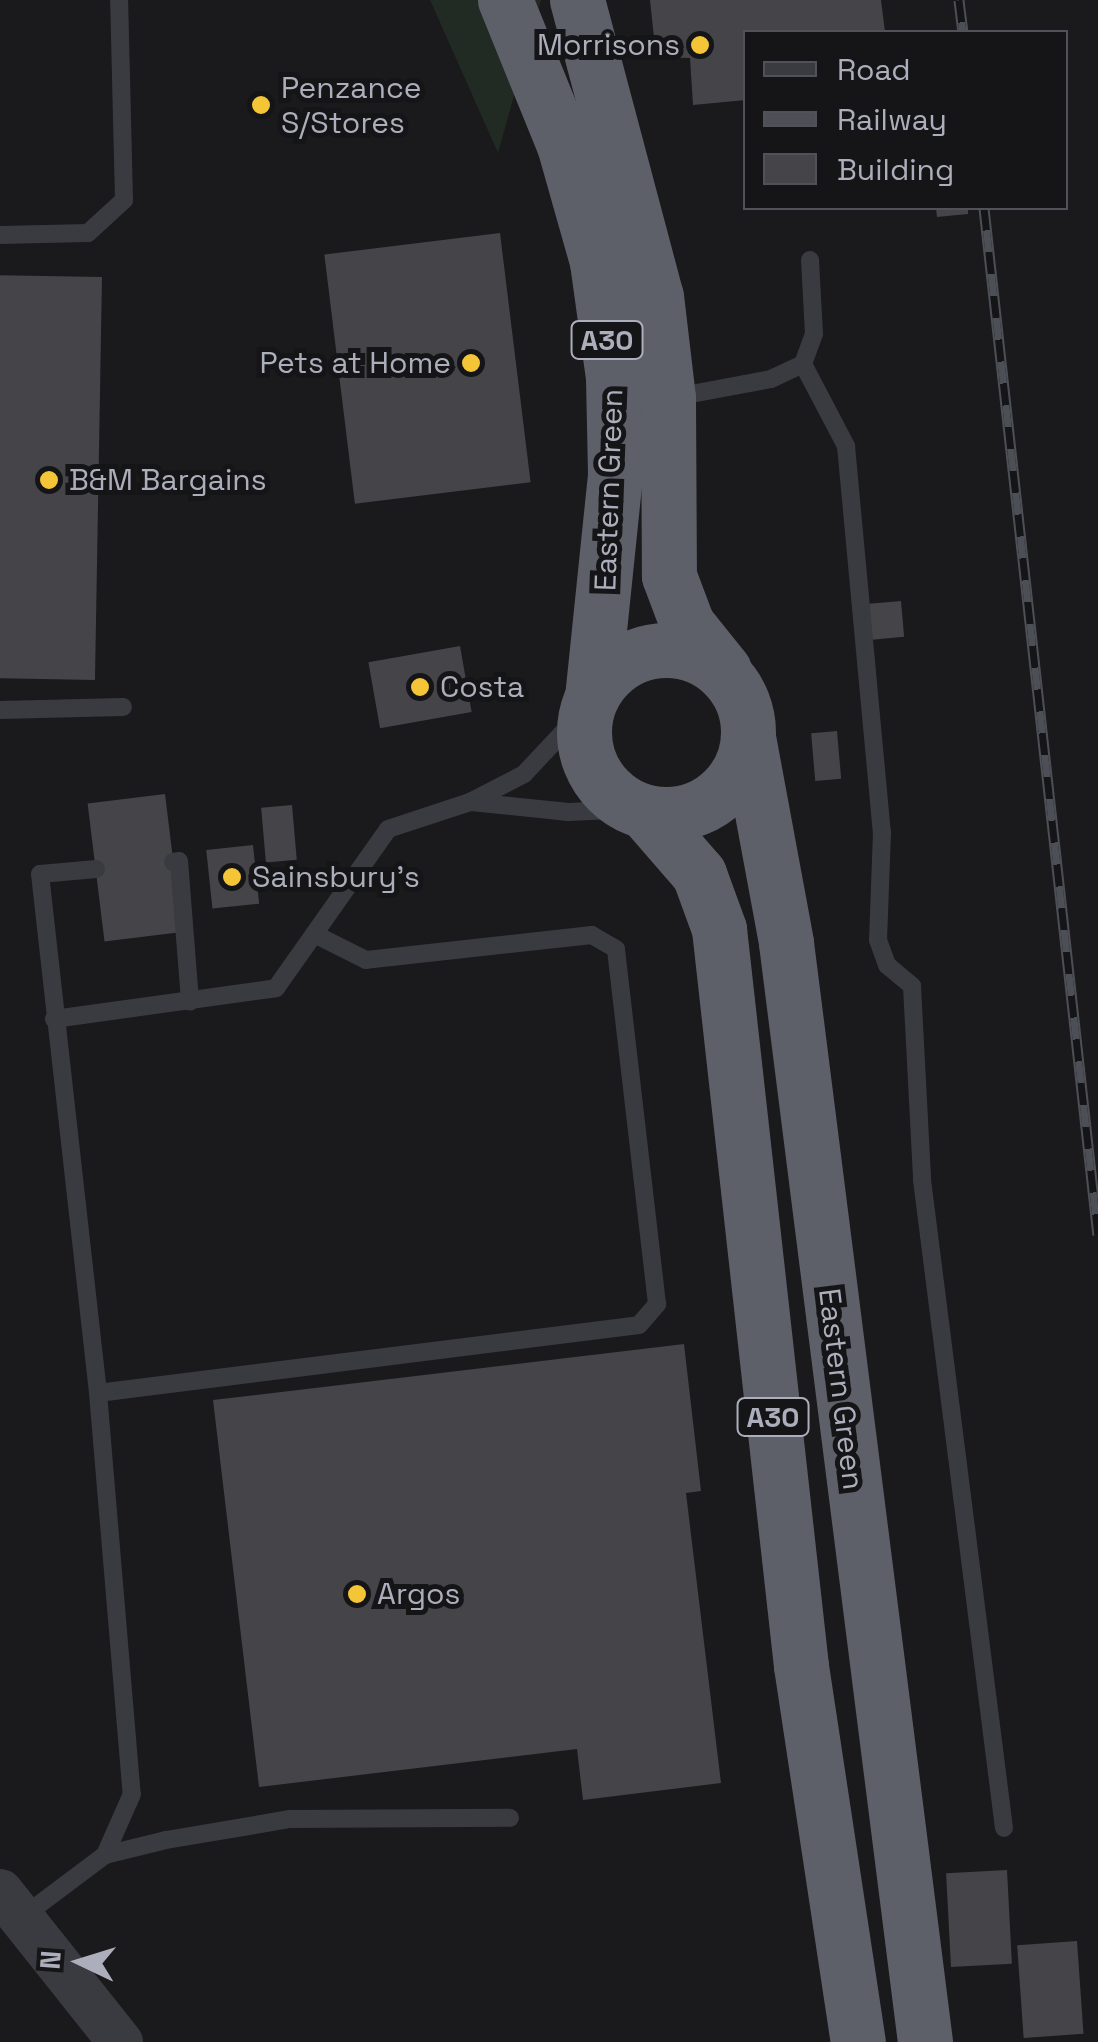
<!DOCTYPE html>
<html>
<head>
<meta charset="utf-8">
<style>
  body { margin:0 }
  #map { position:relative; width:1098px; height:2042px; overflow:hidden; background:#1a191c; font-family:"Space Grotesk",sans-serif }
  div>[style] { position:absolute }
  .green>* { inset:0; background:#212a23 }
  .building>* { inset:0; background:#444449; transform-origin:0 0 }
  .service>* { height:18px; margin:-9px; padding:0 9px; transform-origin:9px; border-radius:9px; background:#3a3b41 }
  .tertiary>* { height:45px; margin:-22.5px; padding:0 22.5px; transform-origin:22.5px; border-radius:22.5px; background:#3a3b41 }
  .trunk>* { height:55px; margin:-27.5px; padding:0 27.5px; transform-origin:27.5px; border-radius:27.5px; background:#5e6069 }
  .trunk>.ring { margin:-27.5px; padding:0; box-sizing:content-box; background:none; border:55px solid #5e6069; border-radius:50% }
  .rail>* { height:11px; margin-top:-5.5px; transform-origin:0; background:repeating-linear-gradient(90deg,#151417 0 22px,#4d4f56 0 44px); box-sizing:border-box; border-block:2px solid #4d4f56 }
  .dots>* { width:28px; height:28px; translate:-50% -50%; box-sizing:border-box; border:5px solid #151417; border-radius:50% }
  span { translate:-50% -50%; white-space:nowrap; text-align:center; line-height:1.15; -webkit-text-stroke:10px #151417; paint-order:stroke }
  .shield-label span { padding:2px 8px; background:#151417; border:2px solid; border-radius:8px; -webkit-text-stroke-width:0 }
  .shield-label { font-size:28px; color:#acafbb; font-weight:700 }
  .poi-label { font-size:30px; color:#acafbb }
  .right { translate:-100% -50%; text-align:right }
  .left { translate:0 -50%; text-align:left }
  .street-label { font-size:30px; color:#acafbb }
  .legend { position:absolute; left:743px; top:30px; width:325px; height:180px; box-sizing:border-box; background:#151417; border:2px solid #515259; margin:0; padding:12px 18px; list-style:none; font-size:30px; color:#acafbb }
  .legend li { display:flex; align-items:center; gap:20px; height:50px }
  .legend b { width:50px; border:2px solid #515259 }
  .north { position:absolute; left:30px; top:1912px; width:100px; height:100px; -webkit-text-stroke:8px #151417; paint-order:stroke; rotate:274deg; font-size:28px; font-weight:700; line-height:40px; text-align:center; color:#acafbb }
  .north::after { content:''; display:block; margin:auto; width:35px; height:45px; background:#acafbb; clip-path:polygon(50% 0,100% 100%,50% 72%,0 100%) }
</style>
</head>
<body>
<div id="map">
  <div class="green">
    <div style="clip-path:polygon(430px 0,541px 0,498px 153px)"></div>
  </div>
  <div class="building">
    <div style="clip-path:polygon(650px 0,881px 0,885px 32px,746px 32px,746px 100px,693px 105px,690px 58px,656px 57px)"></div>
    <div style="clip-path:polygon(936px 208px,968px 208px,968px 214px,937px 217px)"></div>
    <div style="left:500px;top:233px;width:251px;height:177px;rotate:83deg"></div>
    <div style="left:102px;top:277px;width:403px;height:102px;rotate:91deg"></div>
    <div style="left:901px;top:601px;width:36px;height:32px;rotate:85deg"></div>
    <div style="left:460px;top:646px;width:67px;height:93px;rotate:80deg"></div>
    <div style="left:837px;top:731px;width:48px;height:26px;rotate:85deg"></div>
    <div style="left:165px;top:794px;width:139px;height:78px;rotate:83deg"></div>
    <div style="left:292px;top:805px;width:55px;height:31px;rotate:85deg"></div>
    <div style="left:253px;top:845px;width:59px;height:47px;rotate:84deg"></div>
    <div style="clip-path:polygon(684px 1344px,701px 1491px,686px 1493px,721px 1783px,583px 1800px,577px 1749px,259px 1787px,213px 1400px)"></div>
    <div style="left:1007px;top:1870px;width:94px;height:61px;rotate:87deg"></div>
    <div style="left:1077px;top:1941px;width:93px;height:60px;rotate:86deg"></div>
  </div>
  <div class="service">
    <div style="left:0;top:235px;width:88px;rotate:-1.3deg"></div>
    <div style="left:88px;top:233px;width:49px;rotate:-42.5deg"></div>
    <div style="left:124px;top:200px;width:200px;rotate:-91.4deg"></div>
    <div style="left:803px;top:364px;width:93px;rotate:62.3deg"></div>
    <div style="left:846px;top:446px;width:388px;rotate:84.7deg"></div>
    <div style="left:882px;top:832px;width:108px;rotate:92.1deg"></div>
    <div style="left:878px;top:940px;width:27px;rotate:70deg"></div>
    <div style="left:887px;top:965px;width:33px;rotate:40deg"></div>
    <div style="left:912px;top:986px;width:194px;rotate:87deg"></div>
    <div style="left:922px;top:1180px;width:653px;rotate:82.79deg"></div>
    <div style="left:675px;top:397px;width:98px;rotate:-10.6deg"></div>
    <div style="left:771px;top:379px;width:35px;rotate:-25deg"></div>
    <div style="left:803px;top:364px;width:32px;rotate:-70deg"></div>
    <div style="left:814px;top:334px;width:74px;rotate:-93.1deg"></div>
    <div style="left:0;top:710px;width:123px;rotate:-1.4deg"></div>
    <div style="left:471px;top:802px;width:98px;rotate:5.9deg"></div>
    <div style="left:568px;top:812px;width:67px;rotate:-2.6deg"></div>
    <div style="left:173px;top:862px;width:6px;rotate:-9deg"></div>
    <div style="left:179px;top:861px;width:141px;rotate:85.5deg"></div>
    <div style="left:96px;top:869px;width:56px;rotate:174.9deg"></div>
    <div style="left:40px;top:874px;width:522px;rotate:83.62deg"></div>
    <div style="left:98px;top:1393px;width:402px;rotate:85.2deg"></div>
    <div style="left:132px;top:1794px;width:67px;rotate:113.9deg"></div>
    <div style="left:54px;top:1019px;width:224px;rotate:-7.9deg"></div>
    <div style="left:276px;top:988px;width:194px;rotate:-54.8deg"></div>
    <div style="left:388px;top:829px;width:86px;rotate:-18.2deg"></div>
    <div style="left:470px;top:802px;width:61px;rotate:-27.4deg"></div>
    <div style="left:524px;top:774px;width:92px;rotate:-46.8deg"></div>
    <div style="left:98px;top:1393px;width:545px;rotate:-7.16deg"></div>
    <div style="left:639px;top:1325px;width:28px;rotate:-49deg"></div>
    <div style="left:657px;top:1304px;width:357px;rotate:-96.6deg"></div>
    <div style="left:616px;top:949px;width:28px;rotate:-150deg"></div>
    <div style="left:592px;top:935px;width:227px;rotate:173.7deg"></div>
    <div style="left:366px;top:960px;width:54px;rotate:-153.4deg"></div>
    <div style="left:21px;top:1918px;width:105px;rotate:-36.9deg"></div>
    <div style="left:105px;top:1855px;width:63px;rotate:-13.8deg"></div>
    <div style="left:166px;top:1840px;width:126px;rotate:-9.6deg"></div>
    <div style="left:290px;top:1819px;width:220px;rotate:-0.3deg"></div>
  </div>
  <div class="tertiary">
    <div style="left:0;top:1891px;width:193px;rotate:51.5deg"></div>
  </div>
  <div class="trunk">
    <div style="left:505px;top:0;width:157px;rotate:67.9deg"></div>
    <div style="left:564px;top:145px;width:122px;rotate:74.2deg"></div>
    <div style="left:597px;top:262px;width:117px;rotate:82.1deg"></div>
    <div style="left:613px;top:378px;width:97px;rotate:88.8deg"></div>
    <div style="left:615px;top:475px;width:222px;rotate:95.9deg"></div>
    <div style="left:577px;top:0;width:306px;rotate:75.1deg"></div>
    <div style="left:656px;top:296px;width:103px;rotate:83.3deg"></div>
    <div style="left:668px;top:398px;width:178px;rotate:89.7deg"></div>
    <div style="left:669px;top:576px;width:51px;rotate:69.4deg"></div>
    <div style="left:687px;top:624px;width:59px;rotate:51.2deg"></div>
    <div class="ring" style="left:584px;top:650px;width:109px;height:109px"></div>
    <div style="left:748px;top:737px;width:209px;rotate:79.5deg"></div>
    <div style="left:786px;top:943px;width:1108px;rotate:82.79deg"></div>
    <div style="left:646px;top:813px;width:81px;rotate:49deg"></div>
    <div style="left:699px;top:874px;width:59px;rotate:70deg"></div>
    <div style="left:719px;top:929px;width:742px;rotate:83.65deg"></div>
    <div style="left:801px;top:1666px;width:380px;rotate:81.4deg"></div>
  </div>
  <div class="rail">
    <div style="left:959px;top:0;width:32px;rotate:83deg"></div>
    <div style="left:984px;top:208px;width:1033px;rotate:83.67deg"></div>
  </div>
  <div class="dots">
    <div style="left:700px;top:45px;background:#f5c538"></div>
    <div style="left:261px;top:105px;background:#f5c538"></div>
    <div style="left:471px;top:363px;background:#f5c538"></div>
    <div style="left:49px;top:480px;background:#f5c538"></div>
    <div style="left:420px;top:687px;background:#f5c538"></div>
    <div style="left:232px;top:877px;background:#f5c538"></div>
    <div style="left:357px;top:1594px;background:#f5c538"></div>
  </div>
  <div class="shield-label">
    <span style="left:607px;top:340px">A30</span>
    <span style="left:773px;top:1417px">A30</span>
  </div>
  <div class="poi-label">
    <span class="right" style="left:680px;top:45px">Morrisons</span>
    <span class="left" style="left:281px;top:105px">Penzance<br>S/Stores</span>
    <span class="right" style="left:451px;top:363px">Pets at Home</span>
    <span class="left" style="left:69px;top:480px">B&amp;M Bargains</span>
    <span class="left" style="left:440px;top:687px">Costa</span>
    <span class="left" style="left:252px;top:877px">Sainsbury's</span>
    <span class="left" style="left:377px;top:1594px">Argos</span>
  </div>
  <div class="street-label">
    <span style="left:609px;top:490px;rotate:-88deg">Eastern Green</span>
    <span style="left:841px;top:1389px;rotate:83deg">Eastern Green</span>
  </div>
  <ul class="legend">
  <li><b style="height:12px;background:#3a3b41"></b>Road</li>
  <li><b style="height:12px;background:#4d4f56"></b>Railway</li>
  <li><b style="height:28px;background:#444449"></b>Building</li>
  </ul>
  <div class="north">N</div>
</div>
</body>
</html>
